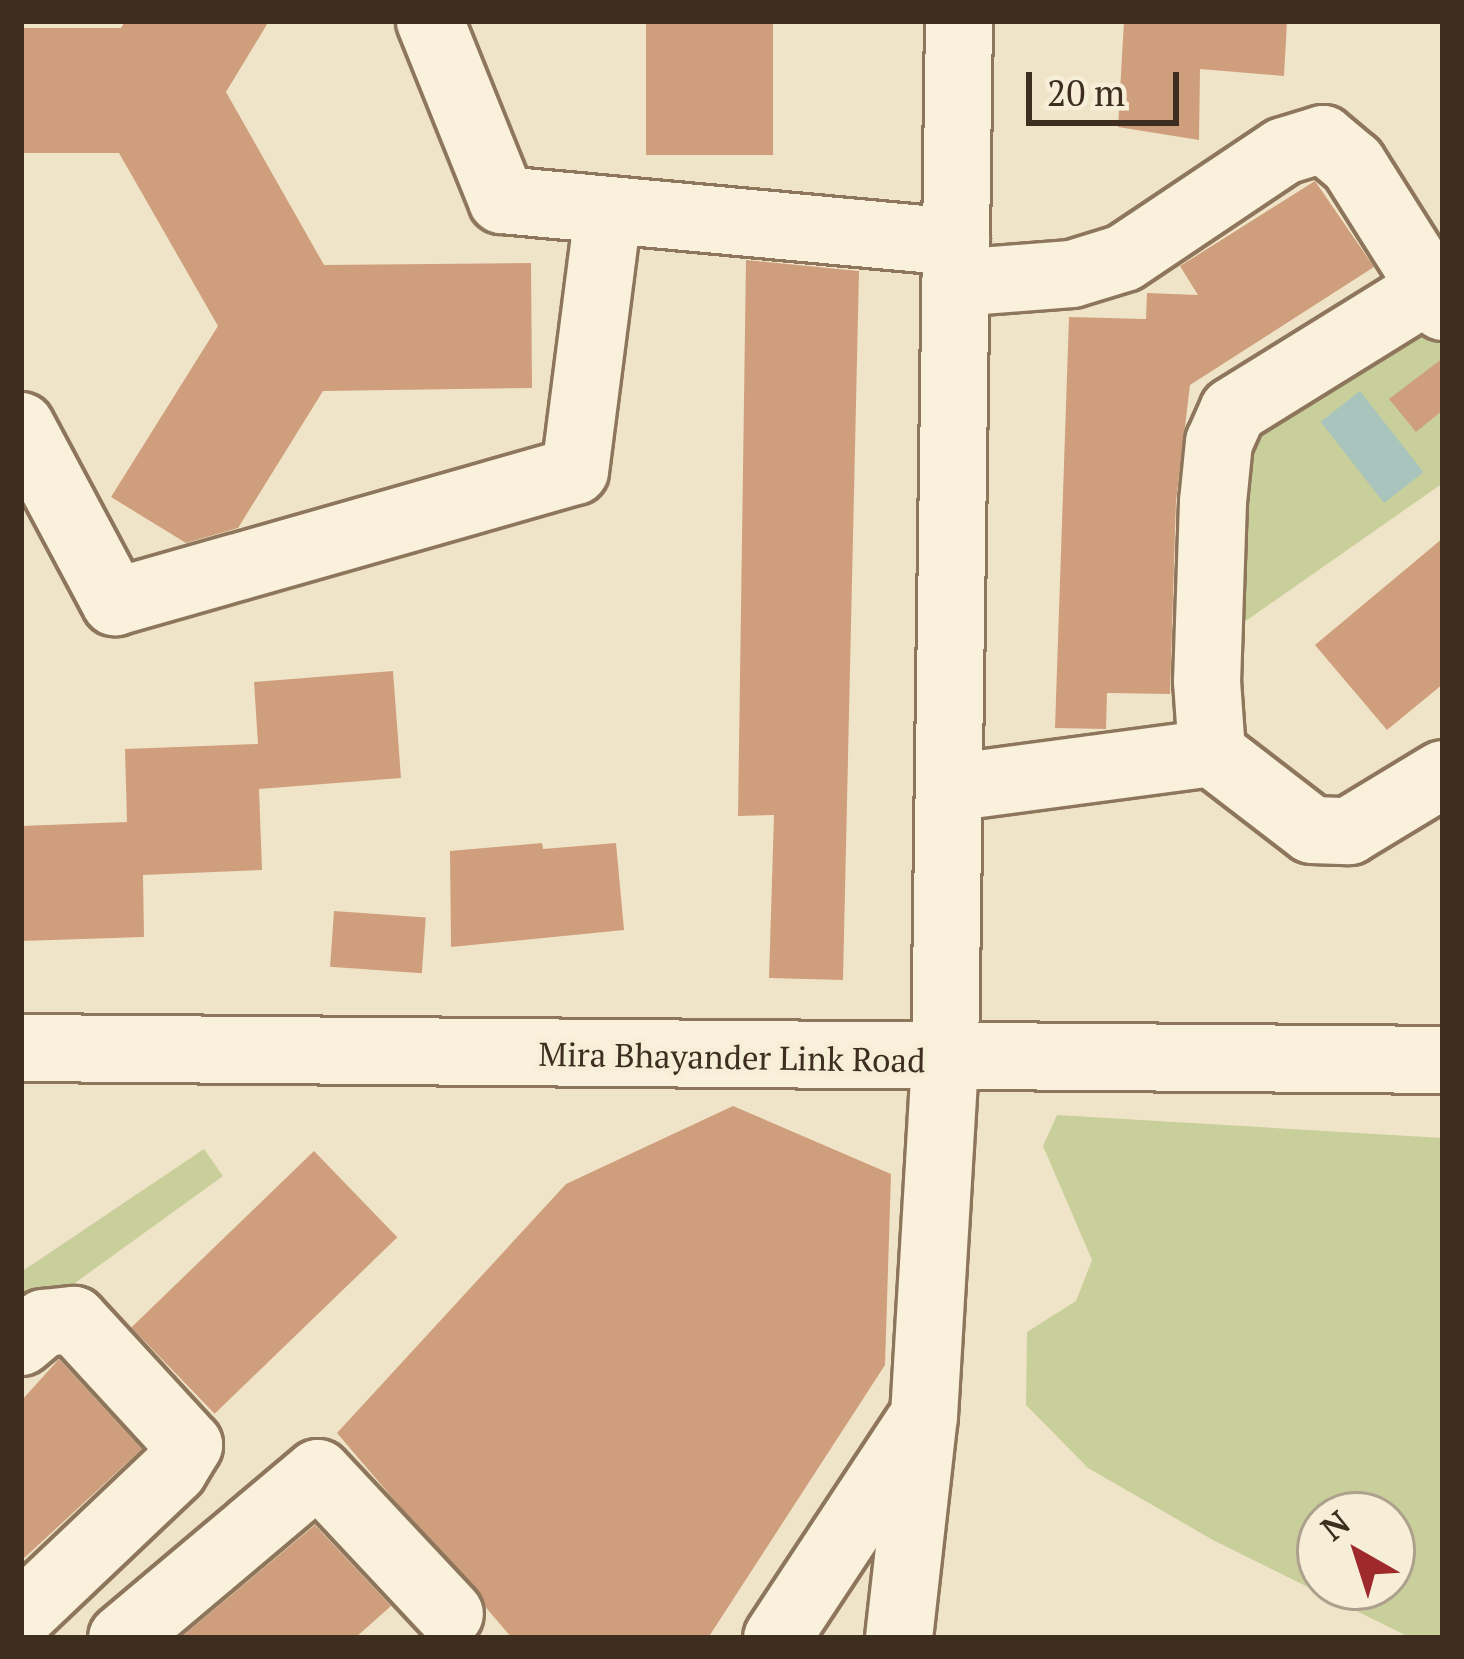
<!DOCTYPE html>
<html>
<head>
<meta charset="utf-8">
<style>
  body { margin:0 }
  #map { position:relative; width:1464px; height:1659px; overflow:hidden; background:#f0e4c8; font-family:"PT Serif",serif }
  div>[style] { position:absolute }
  .green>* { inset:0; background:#c9cf9b }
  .water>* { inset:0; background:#a9c4bc; transform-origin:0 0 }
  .building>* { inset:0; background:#cf9f7d; transform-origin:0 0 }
  .roads { filter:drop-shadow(3px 0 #8d765c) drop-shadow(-3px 0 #8d765c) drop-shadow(0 3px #8d765c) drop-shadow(0 -3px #8d765c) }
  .minor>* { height:66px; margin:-33px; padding:0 33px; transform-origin:33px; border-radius:33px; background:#faf1dc }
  span { translate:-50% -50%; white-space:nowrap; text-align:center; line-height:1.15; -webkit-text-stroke:9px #f7eed8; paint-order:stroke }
  .street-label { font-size:33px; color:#3d2e20 }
  .frame { position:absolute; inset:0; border:24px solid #3d2e20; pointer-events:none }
  .north { position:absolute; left:1296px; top:1491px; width:120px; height:120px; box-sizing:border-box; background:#f7eed8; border:3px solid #ada18e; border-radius:50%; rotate:321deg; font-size:33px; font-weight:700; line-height:48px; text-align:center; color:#3d2e20 }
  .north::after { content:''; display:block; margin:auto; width:42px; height:54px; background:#9e2a2b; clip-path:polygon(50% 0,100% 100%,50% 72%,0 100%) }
  .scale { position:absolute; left:1026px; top:72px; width:153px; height:54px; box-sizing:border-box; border:6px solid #3d2e20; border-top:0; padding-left:15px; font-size:36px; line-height:42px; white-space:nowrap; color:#3d2e20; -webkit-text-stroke:9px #f7eed8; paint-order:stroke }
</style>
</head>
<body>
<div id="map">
  <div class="green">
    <div style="clip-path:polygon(1443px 269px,1443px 483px,1240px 625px,1245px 414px)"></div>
    <div style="clip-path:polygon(evenodd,1057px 1115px,1443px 1138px,1443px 1638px,1411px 1638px,1213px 1540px,1088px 1468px,1026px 1405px,1027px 1332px,1076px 1301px,1092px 1260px,1043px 1146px,1057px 1115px,1320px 1515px,1392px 1515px,1392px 1587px,1320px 1587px,1320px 1515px)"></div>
    <div style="clip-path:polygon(204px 1149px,223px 1176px,21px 1322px,21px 1272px)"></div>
  </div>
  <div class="water">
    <div style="left:1360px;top:391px;width:103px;height:50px;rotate:52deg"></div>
  </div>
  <div class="building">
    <div style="clip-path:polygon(125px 21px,269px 21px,226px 92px,324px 265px,531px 263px,532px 388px,323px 391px,238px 528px,186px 543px,111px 497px,218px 326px,119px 153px,21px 153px,21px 28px,121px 28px)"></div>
    <div style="left:646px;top:21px;width:127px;height:134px"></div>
    <div style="clip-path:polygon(1124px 21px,1287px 21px,1284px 76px,1200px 69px,1199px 140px,1118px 127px)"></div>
    <div style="clip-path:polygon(1315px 181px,1374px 267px,1190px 385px,1176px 501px,1170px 694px,1107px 693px,1106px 729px,1055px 728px,1069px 317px,1146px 319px,1147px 293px,1198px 295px,1180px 266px)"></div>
    <div style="clip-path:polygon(746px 260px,859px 271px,843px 980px,769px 978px,774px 815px,738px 816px)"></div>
    <div style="clip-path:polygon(1443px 358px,1443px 410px,1416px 432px,1389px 399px)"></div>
    <div style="clip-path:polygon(1443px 538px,1443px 684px,1387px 730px,1315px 645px)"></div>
    <div style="clip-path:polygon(393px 671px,401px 778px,259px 789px,262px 870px,143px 875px,144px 937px,21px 941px,21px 826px,127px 822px,125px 749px,258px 744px,254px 682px)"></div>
    <div style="clip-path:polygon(542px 843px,543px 849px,616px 843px,624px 930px,451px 947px,450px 851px)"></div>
    <div style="left:334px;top:911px;width:92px;height:56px;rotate:4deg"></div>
    <div style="clip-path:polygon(733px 1106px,891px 1174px,885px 1365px,708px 1638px,512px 1638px,337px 1433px,566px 1184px)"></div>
    <div style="left:314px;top:1151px;width:120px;height:254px;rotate:46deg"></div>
    <div style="clip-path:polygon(59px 1359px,142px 1449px,21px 1561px,21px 1401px)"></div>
    <div style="clip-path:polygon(315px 1525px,391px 1606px,355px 1638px,180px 1638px)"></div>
  </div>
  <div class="roads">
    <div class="minor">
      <div style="left:430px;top:21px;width:193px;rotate:68.1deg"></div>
      <div style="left:502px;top:200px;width:456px;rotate:5.3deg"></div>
      <div style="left:955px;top:283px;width:117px;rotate:-4.4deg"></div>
      <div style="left:1072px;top:274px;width:54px;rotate:-17.1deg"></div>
      <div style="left:1124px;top:258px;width:192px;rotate:-33.8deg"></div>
      <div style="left:1284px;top:151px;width:41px;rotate:-17.1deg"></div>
      <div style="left:1323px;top:139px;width:39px;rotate:40deg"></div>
      <div style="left:1353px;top:164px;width:169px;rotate:57.8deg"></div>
      <div style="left:1431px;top:288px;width:233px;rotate:148.2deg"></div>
      <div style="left:1233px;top:411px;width:34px;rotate:114deg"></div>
      <div style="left:1219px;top:442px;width:60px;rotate:95.7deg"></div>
      <div style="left:1213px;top:502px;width:179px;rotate:91.9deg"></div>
      <div style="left:1207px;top:681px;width:72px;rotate:86deg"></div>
      <div style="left:1212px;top:753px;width:126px;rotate:37.6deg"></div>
      <div style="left:1312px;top:830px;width:37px;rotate:2deg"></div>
      <div style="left:1349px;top:831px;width:110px;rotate:-31.2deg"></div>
      <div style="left:21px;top:426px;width:200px;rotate:61.9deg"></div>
      <div style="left:115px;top:602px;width:478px;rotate:-15.9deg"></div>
      <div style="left:575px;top:471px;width:260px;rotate:-82.7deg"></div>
      <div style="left:949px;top:788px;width:265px;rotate:-7.6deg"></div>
      <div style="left:21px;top:1048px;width:1422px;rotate:0.48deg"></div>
      <div style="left:21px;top:1342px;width:30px;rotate:-40deg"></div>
      <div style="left:44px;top:1323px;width:30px;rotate:-6deg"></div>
      <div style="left:74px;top:1320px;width:170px;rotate:47.4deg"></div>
      <div style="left:189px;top:1445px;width:29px;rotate:121deg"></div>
      <div style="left:174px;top:1470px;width:211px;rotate:136.5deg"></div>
      <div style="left:122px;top:1638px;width:256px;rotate:-40.1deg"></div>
      <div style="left:318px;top:1473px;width:193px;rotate:46.9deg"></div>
      <div style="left:777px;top:1638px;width:254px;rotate:-56.6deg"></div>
      <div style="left:899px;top:1638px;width:223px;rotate:-83.6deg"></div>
      <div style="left:924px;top:1416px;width:357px;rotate:-86.6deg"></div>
      <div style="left:945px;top:1060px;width:1039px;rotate:-89.23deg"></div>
    </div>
  </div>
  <div class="street-label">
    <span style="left:732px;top:1057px;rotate:1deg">Mira Bhayander Link Road</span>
  </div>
  <div class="frame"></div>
  <div class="north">N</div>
  <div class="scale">20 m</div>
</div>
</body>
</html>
